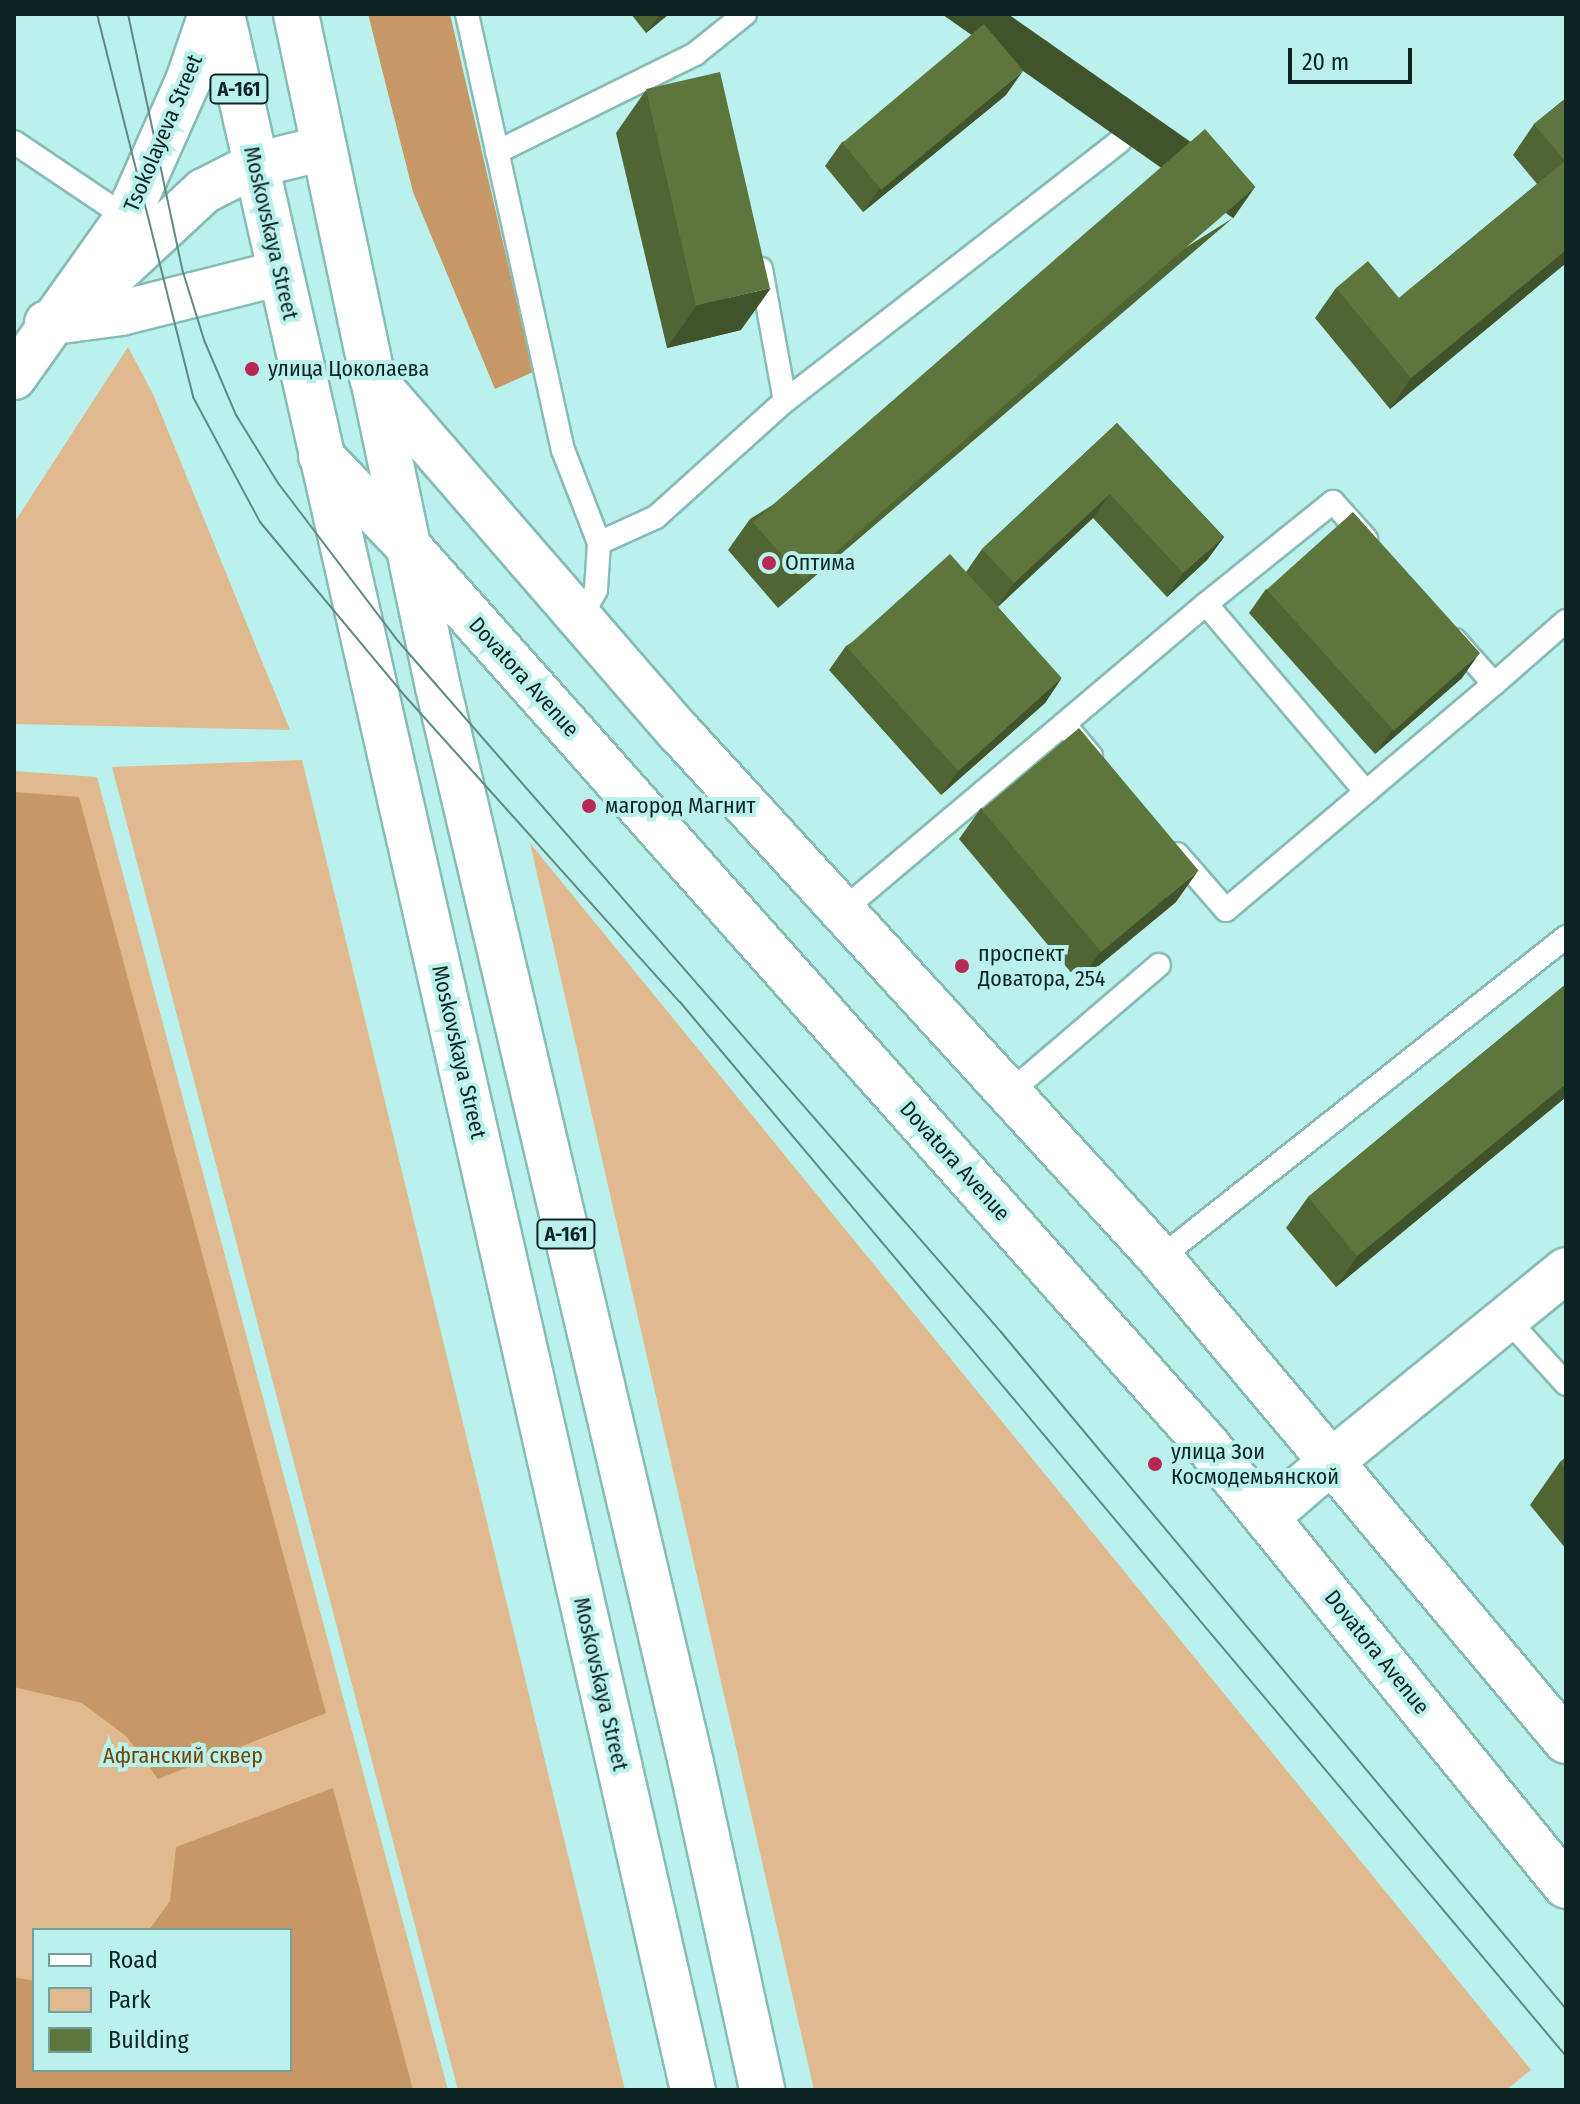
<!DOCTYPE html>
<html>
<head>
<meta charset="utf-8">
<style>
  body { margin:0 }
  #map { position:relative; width:1580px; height:2104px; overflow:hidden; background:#baf1ec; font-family:"Fira Sans Condensed",sans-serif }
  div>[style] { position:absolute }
  .green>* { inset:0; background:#e0b98f }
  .forest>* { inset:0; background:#c69865 }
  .roads { filter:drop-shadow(2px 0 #86bbb6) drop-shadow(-2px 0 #86bbb6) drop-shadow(0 2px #86bbb6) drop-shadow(0 -2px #86bbb6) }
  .lane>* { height:22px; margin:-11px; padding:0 11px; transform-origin:11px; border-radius:11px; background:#fff }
  .street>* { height:44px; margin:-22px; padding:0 22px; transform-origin:22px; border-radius:22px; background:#fff }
  .secondary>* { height:44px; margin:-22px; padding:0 22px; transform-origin:22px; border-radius:22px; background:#fff }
  .primary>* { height:44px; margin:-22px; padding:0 22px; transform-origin:22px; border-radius:22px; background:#fff }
  .highway>* { height:44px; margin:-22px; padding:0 22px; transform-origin:22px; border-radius:22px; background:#fff }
  .tram>* { height:2px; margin:-1px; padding:0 1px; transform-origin:1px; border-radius:1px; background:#628885 }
  .wall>* { inset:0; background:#506534 }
  .shaded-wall>* { inset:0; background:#41532b; transform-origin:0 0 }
  .building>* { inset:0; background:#5d763d; transform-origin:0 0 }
  .dots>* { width:22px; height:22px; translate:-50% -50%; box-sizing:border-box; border:4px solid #baf1ec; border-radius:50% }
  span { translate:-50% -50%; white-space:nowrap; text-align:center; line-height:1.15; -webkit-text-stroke:8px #baf1ec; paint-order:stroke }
  .shield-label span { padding:2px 6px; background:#baf1ec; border:2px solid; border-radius:6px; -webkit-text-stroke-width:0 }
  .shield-label { font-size:20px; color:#0e2422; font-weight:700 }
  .street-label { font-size:22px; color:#0e2422 }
  .poi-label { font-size:22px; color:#0e2422 }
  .left { translate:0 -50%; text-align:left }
  .park-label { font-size:22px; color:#724503 }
  .frame { position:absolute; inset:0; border:16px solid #0e2422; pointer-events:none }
  .legend { position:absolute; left:32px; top:1928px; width:260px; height:144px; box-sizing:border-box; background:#baf1ec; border:2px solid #759f9b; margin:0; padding:10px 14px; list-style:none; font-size:24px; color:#0e2422 }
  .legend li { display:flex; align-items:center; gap:16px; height:40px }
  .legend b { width:40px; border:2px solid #759f9b }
  .scale { position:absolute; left:1288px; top:48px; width:124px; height:36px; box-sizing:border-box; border:4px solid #0e2422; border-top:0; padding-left:10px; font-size:24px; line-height:28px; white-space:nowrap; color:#0e2422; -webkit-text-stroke:6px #baf1ec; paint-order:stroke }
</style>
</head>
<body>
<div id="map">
  <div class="green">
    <div style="clip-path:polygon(128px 347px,153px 394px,290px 730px,14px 724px,14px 523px)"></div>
    <div style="clip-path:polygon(302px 760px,625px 2090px,458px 2090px,112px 767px)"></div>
    <div style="clip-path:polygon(evenodd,14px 771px,97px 777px,448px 2090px,14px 2090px,14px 771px,34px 1930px,290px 1930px,290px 2070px,34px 2070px,34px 1930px)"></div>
    <div style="clip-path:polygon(530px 843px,1531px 2070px,1506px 2090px,814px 2090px)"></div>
  </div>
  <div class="forest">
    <div style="clip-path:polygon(368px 14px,450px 14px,533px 372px,495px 389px,413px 192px)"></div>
    <div style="clip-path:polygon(14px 792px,79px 797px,326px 1713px,158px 1779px,126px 1736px,82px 1703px,14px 1687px)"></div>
    <div style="clip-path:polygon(333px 1788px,413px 2090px,14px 2090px,14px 1977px,34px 1981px,34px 2070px,290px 2070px,290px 1930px,149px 1930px,170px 1901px,176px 1847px)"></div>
  </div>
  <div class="roads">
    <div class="lane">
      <div style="left:467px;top:14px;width:446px;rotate:77.6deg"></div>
      <div style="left:563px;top:450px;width:100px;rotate:68.8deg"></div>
      <div style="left:599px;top:543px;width:47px;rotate:93.7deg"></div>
      <div style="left:596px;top:590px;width:33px;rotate:119deg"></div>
      <div style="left:14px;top:142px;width:136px;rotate:33.9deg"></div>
      <div style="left:497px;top:152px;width:221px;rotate:-26.3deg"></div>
      <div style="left:695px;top:54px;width:64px;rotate:-38.7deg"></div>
      <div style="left:761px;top:269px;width:134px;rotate:79.7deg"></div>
      <div style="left:599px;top:543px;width:63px;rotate:-24.5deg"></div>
      <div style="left:656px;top:517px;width:173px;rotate:-42deg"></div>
      <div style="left:785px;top:401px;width:423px;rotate:-37.8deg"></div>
      <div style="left:1206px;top:604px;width:163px;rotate:-38.8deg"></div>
      <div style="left:1333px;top:502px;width:50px;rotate:48.3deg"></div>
      <div style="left:1455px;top:640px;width:59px;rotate:48.4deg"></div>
      <div style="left:1494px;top:684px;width:96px;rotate:-41.2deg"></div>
      <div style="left:1064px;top:724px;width:186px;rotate:-40.2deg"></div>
      <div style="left:1206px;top:604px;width:247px;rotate:49.6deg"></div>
      <div style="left:1366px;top:792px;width:183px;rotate:139.9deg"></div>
      <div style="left:1226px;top:910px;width:74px;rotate:-131.2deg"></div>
      <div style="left:1366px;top:792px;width:167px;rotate:-40.2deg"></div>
      <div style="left:843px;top:910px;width:289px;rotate:-40.1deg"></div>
      <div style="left:1064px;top:724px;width:42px;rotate:49.8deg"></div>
      <div style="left:1009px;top:1093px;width:197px;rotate:-40.5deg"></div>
      <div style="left:1160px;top:1258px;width:518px;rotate:-38.33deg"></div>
      <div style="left:1508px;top:1320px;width:86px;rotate:47.8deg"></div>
    </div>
    <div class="street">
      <div style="left:1268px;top:1516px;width:84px;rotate:-40.7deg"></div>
    </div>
    <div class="secondary">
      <div style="left:111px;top:277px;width:127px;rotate:-42.8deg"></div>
      <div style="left:204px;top:191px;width:57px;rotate:-27deg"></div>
      <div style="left:47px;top:323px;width:75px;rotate:-7.7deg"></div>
      <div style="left:121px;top:313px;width:164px;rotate:-14.1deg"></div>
      <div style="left:14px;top:377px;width:195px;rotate:-54.6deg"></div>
      <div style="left:127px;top:218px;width:150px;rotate:-66deg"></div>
      <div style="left:188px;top:81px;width:71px;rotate:-71.1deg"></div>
      <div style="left:1332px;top:1461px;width:302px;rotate:-39.2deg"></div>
    </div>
    <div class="primary">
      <div style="left:372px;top:378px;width:470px;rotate:49.1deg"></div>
      <div style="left:680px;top:733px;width:711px;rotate:47.56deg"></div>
      <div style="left:1160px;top:1258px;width:631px;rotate:49.95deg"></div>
      <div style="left:321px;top:456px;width:124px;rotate:46deg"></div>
      <div style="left:407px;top:545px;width:1206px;rotate:48.36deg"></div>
      <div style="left:1208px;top:1446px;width:567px;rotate:50.87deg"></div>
    </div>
    <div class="highway">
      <div style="left:222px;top:14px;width:2129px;rotate:77.22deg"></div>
      <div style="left:296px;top:14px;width:688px;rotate:78.09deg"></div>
      <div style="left:438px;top:687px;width:1105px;rotate:76.77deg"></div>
      <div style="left:691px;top:1763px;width:335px;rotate:77.7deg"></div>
      <div style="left:255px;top:165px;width:71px;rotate:-13.8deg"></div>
    </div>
  </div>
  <div class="tram">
    <div style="left:97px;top:14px;width:395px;rotate:75.9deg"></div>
    <div style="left:193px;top:397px;width:142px;rotate:61.8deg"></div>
    <div style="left:260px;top:522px;width:226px;rotate:50.2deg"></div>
    <div style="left:405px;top:696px;width:411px;rotate:48.1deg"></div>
    <div style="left:680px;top:1002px;width:1377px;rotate:49.95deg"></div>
    <div style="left:128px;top:14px;width:264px;rotate:78deg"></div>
    <div style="left:183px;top:272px;width:71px;rotate:72.8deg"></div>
    <div style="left:204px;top:340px;width:82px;rotate:66.9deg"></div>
    <div style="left:236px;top:415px;width:80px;rotate:58.3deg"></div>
    <div style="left:278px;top:483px;width:198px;rotate:52.8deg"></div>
    <div style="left:398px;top:641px;width:917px;rotate:48.89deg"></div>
    <div style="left:1001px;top:1332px;width:882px;rotate:50.15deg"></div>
  </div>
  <div class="wall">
    <div style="clip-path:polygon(631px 14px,669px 14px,646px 33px)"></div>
    <div style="clip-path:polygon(646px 90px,741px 330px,667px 348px,616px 133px)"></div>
    <div style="clip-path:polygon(1006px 95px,863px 212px,825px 166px,842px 142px)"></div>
    <div style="clip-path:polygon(1566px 98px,1566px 263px,1390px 409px,1315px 318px,1336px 288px,1399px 298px,1537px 184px,1513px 155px,1534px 124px)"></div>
    <div style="clip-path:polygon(1233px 218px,778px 608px,728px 550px,750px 519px)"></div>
    <div style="clip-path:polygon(1117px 423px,1224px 537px,1207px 560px,1167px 597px,1093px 518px,998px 607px,1061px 679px,1045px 703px,941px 795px,829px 670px,846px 646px,966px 572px,982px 549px)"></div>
    <div style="clip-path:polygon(1266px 589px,1462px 678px,1375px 754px,1249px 613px)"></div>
    <div style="clip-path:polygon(981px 808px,1176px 902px,1079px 982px,959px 839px)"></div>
    <div style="clip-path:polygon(1566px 984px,1566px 1097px,1336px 1287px,1286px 1228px,1308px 1197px)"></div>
    <div style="clip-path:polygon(1566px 1457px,1566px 1549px,1530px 1505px,1560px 1462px)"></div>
  </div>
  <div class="shaded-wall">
    <div style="clip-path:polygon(660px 14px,669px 14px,646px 33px)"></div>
    <div style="clip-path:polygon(1023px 71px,1006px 95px,863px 212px,880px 188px)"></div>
    <div style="left:1255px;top:187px;width:38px;height:599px;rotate:125deg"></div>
    <div style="clip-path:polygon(1566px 250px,1566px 263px,1390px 409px,1411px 378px)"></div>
    <div style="clip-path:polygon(771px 288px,741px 330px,667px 348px,697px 305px)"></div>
    <div style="clip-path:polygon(1110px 494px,1093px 518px,997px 607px,1014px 583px)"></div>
    <div style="clip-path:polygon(1224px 537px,1207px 560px,1167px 597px,1183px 573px)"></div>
    <div style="clip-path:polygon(1479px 654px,1462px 678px,1375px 754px,1392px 730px)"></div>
    <div style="clip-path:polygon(1061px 679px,1045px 703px,941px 795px,958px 771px)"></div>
    <div style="clip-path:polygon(1198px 871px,1176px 902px,1079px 982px,1100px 952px)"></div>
    <div style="clip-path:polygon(1566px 1084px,1566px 1097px,1336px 1287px,1357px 1256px)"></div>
  </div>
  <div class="building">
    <div style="left:984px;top:24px;width:61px;height:185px;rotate:50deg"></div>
    <div style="left:720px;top:72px;width:222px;height:76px;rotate:77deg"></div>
    <div style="clip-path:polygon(1566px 98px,1566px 250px,1411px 378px,1336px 288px,1368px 261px,1399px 298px,1565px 161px,1534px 124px)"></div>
    <div style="left:1205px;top:129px;width:77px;height:599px;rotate:49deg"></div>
    <div style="clip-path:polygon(1117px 423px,1224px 537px,1183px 573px,1110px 494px,1014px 583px,982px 549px)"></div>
    <div style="left:1353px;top:512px;width:190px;height:116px;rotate:48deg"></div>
    <div style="left:950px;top:554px;width:167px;height:139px;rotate:48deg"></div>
    <div style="left:1079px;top:728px;width:186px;height:127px;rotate:50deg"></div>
    <div style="clip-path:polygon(1566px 984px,1566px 1084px,1357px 1256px,1308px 1197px)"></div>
    <div style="clip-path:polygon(1566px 1457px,1566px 1470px,1560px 1462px)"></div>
  </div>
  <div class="dots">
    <div style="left:252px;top:369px;background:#b82854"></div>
    <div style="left:769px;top:563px;background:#b82854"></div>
    <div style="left:589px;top:806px;background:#b82854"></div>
    <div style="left:962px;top:966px;background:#b82854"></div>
    <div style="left:1155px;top:1464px;background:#b82854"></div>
  </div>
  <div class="shield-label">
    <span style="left:239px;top:89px">А-161</span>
    <span style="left:566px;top:1234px">А-161</span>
  </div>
  <div class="street-label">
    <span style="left:163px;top:133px;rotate:-67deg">Tsokolayeva Street</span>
    <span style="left:271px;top:233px;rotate:77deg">Moskovskaya Street</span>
    <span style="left:524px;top:677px;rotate:48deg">Dovatora Avenue</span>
    <span style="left:459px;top:1052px;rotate:77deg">Moskovskaya Street</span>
    <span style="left:955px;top:1161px;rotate:48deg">Dovatora Avenue</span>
    <span style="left:1377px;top:1652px;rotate:51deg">Dovatora Avenue</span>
    <span style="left:601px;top:1684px;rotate:77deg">Moskovskaya Street</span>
  </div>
  <div class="poi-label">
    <span class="left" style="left:268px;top:369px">улица Цоколаева</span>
    <span class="left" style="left:785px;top:563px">Оптима</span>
    <span class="left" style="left:605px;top:806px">магород Магнит</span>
    <span class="left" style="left:978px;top:966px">проспект<br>Доватора, 254</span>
    <span class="left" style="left:1171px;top:1464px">улица Зои<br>Космодемьянской</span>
  </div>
  <div class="park-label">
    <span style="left:183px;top:1756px">Афганский сквер</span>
  </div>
  <div class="frame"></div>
  <ul class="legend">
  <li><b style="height:10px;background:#fff"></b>Road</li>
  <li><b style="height:22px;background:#e0b98f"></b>Park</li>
  <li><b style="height:22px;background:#5d763d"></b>Building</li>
  </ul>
  <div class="scale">20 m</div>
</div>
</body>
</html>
